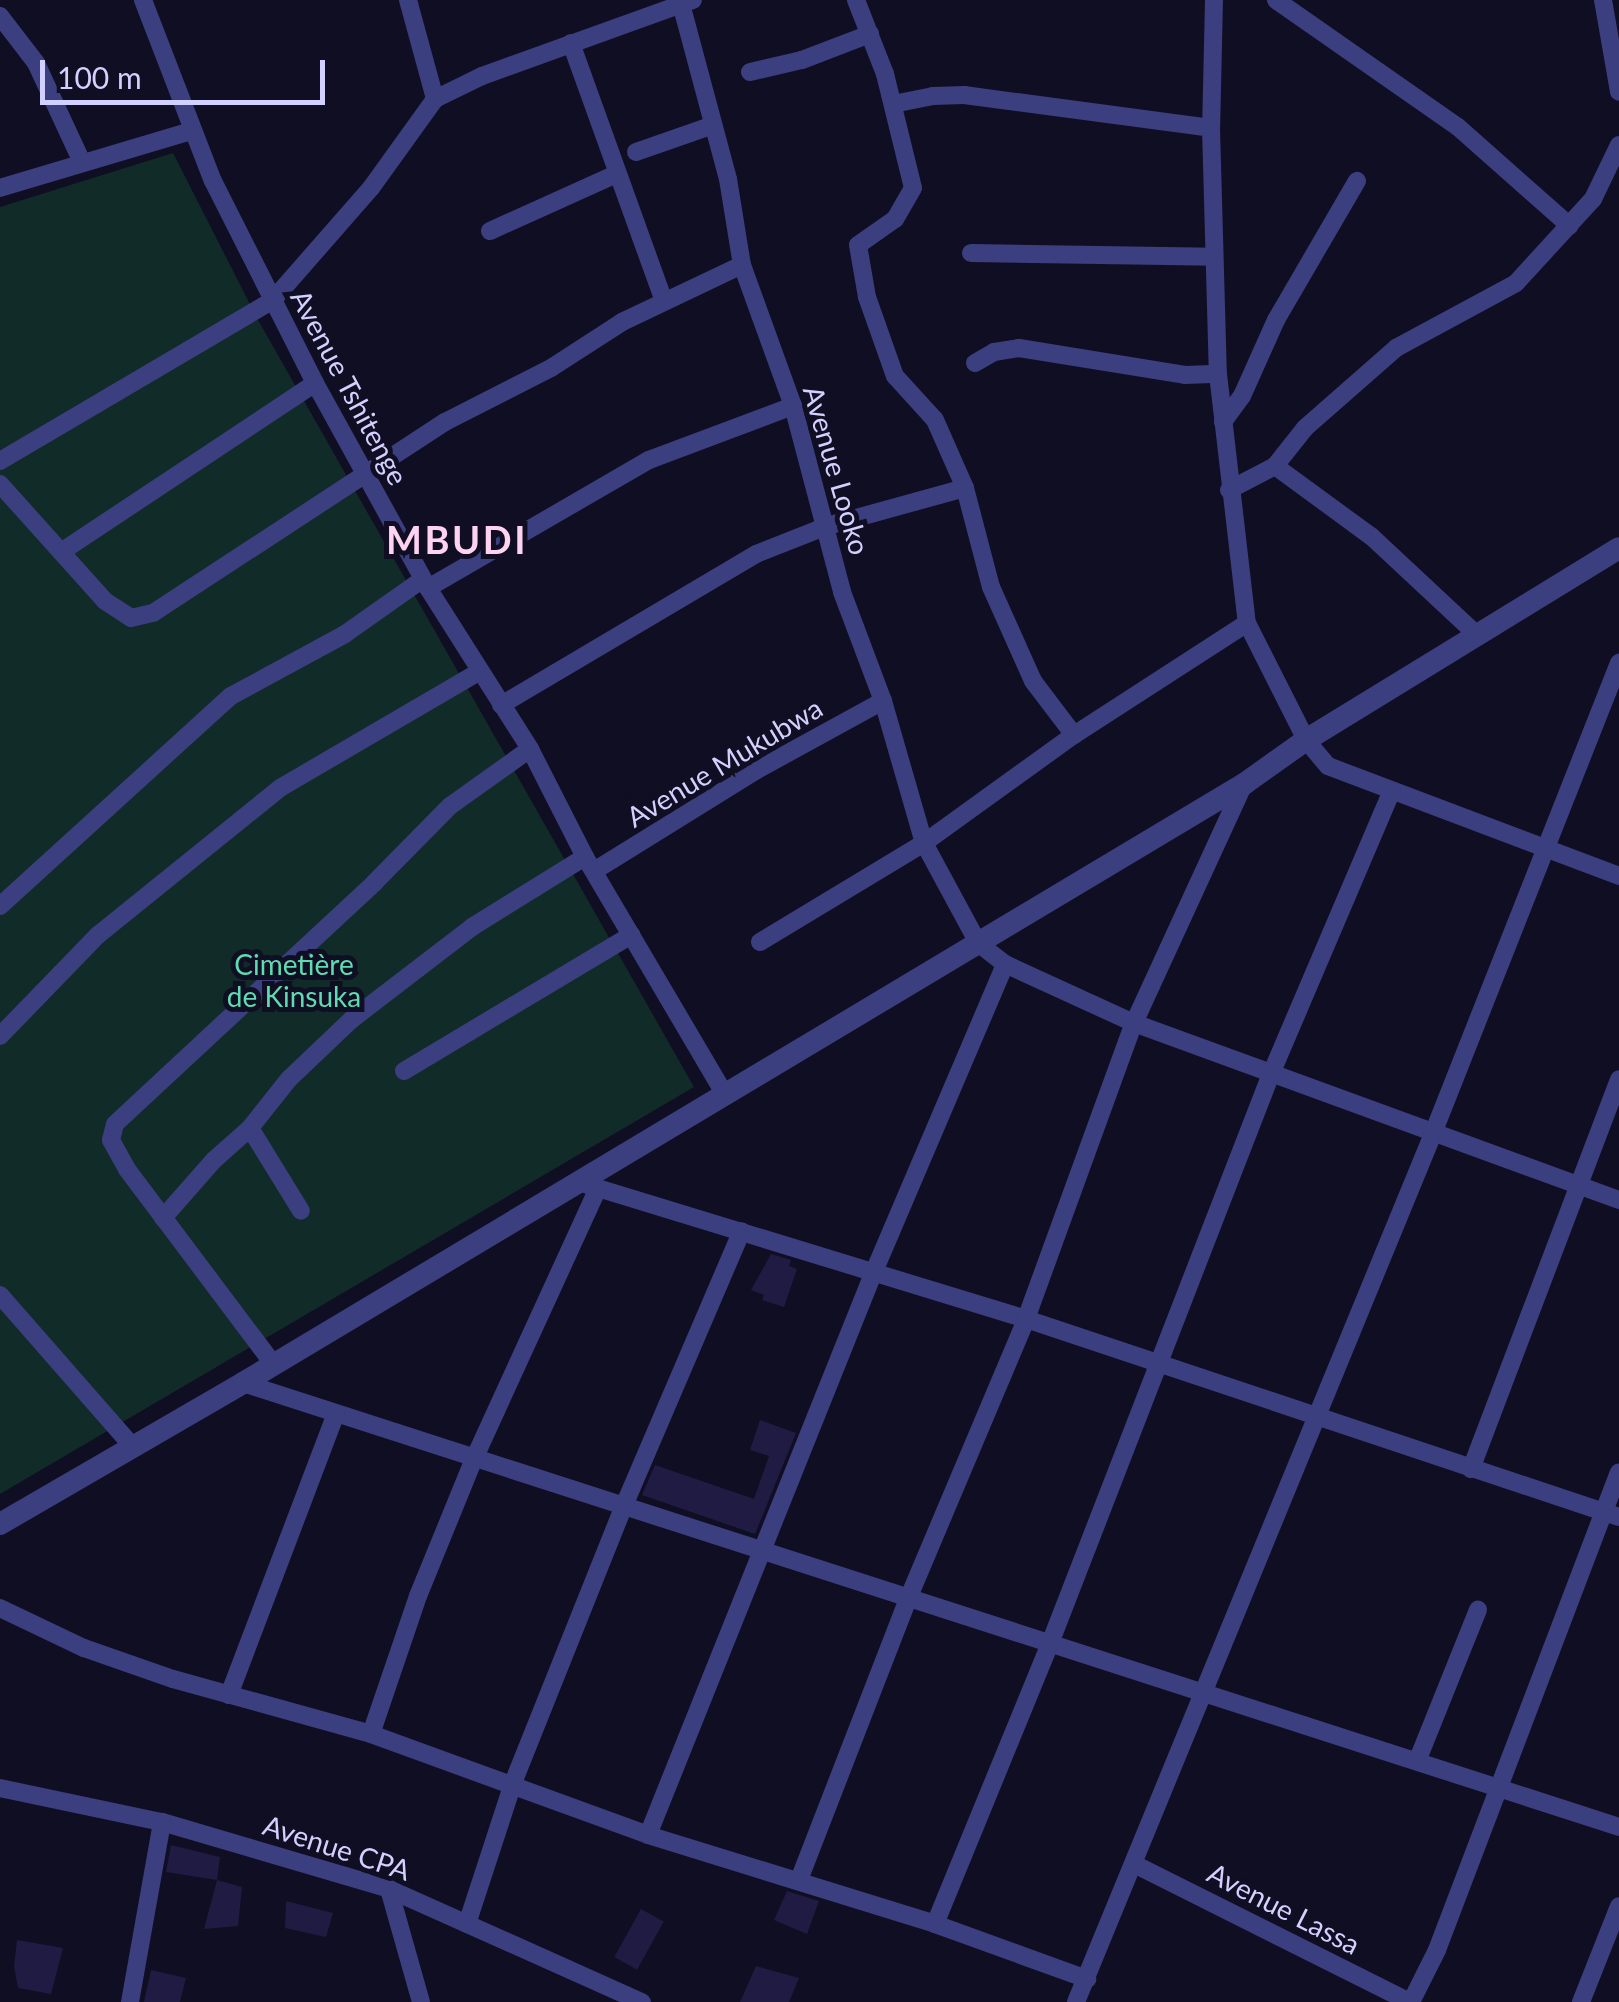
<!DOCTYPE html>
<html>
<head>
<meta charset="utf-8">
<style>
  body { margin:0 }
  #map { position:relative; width:1619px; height:2002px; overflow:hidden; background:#100e22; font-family:Lato,sans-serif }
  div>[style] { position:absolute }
  .green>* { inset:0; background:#112b28 }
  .building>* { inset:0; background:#201b42; transform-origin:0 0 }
  .minor>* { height:18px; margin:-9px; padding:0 9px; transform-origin:9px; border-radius:9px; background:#3b3e7f }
  .tertiary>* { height:22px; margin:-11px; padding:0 11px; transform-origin:11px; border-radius:11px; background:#3b3e7f }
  span { translate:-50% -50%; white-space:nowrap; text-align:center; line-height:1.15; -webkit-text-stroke:10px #100e22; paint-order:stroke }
  .street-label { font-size:28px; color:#d2d0fe }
  .park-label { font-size:28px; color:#5fdbb2 }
  .district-label { font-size:38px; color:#fed2f1; font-weight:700; letter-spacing:2.5px }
  .scale { position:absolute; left:40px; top:60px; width:285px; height:45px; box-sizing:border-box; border:5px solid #d2d0fe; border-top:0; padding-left:12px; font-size:30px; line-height:35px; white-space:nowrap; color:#d2d0fe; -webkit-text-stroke:8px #100e22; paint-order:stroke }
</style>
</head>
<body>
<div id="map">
  <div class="green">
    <div style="clip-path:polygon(173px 153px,258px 320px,694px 1087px,0 1494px,0 207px)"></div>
  </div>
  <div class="building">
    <div style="clip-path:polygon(771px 1254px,791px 1260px,789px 1266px,797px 1269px,784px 1307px,762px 1300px,764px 1295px,751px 1290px)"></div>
    <div style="clip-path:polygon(760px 1420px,796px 1433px,755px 1534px,642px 1495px,655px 1465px,754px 1499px,769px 1456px,750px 1450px)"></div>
    <div style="clip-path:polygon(171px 1845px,220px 1857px,217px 1880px,166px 1872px)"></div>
    <div style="clip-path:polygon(217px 1880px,242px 1887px,238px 1926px,204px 1929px)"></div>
    <div style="clip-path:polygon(787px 1891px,819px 1901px,807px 1934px,774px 1920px)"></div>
    <div style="clip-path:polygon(286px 1901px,333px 1913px,326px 1937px,285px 1928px)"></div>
    <div style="left:641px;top:1909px;width:26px;height:55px;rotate:29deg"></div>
    <div style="clip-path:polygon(17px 1940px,63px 1948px,51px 1994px,18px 1988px,14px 1966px)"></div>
    <div style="clip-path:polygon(756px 1966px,799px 1978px,789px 2002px,740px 2002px)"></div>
    <div style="clip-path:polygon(151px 1970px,186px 1978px,180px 2002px,144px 2002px)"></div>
  </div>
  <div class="minor">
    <div style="left:143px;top:0;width:194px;rotate:68.9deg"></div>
    <div style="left:213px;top:181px;width:226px;rotate:63.2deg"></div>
    <div style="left:315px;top:383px;width:234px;rotate:61.1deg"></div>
    <div style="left:428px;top:588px;width:191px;rotate:57.6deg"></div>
    <div style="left:530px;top:749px;width:121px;rotate:63deg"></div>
    <div style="left:585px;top:857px;width:276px;rotate:59.5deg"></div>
    <div style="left:408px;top:0;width:103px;rotate:74.7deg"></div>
    <div style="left:680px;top:0;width:185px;rotate:75deg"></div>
    <div style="left:728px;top:179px;width:87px;rotate:80.8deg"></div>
    <div style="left:742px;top:265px;width:150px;rotate:70.1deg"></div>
    <div style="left:793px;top:406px;width:192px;rotate:75.2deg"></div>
    <div style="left:842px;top:592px;width:116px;rotate:69.4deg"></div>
    <div style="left:883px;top:701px;width:148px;rotate:73.9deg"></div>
    <div style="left:924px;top:843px;width:114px;rotate:61.6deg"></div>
    <div style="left:978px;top:943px;width:34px;rotate:38deg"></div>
    <div style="left:1005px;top:964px;width:142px;rotate:24.6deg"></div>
    <div style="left:1134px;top:1023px;width:516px;rotate:20.05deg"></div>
    <div style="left:856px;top:0;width:79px;rotate:68.6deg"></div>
    <div style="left:885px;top:74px;width:117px;rotate:76.2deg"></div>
    <div style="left:913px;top:188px;width:36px;rotate:120deg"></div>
    <div style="left:895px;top:219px;width:45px;rotate:144.9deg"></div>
    <div style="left:858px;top:245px;width:53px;rotate:80.2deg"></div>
    <div style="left:867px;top:297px;width:84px;rotate:70.5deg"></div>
    <div style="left:895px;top:376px;width:59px;rotate:47.7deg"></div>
    <div style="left:935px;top:420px;width:74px;rotate:66.2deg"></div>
    <div style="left:965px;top:488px;width:102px;rotate:75.3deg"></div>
    <div style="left:991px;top:587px;width:103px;rotate:65.9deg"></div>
    <div style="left:1033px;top:681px;width:68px;rotate:52.8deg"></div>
    <div style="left:1214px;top:0;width:128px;rotate:91.3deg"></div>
    <div style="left:1211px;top:128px;width:246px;rotate:88.4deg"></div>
    <div style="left:1218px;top:374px;width:251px;rotate:83.4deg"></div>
    <div style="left:1247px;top:623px;width:131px;rotate:63.2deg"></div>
    <div style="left:1306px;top:740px;width:34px;rotate:50deg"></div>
    <div style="left:1328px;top:766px;width:311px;rotate:20.7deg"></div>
    <div style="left:1276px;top:0;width:222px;rotate:34.9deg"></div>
    <div style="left:1458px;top:127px;width:149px;rotate:41.5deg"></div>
    <div style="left:1603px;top:0;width:93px;rotate:80.1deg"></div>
    <div style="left:0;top:16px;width:59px;rotate:52.5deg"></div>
    <div style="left:36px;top:63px;width:109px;rotate:65.1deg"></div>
    <div style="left:571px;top:43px;width:274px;rotate:70.2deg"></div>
    <div style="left:750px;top:72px;width:53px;rotate:-13deg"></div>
    <div style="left:802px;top:60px;width:73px;rotate:-20.9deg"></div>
    <div style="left:893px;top:104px;width:41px;rotate:-11.3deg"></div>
    <div style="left:933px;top:96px;width:31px;rotate:-2deg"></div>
    <div style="left:964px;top:95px;width:249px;rotate:7.6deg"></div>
    <div style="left:636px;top:152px;width:82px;rotate:-19.3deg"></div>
    <div style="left:0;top:188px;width:199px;rotate:-16.6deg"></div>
    <div style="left:490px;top:231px;width:138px;rotate:-24.3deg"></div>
    <div style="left:971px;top:253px;width:243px;rotate:0.9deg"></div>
    <div style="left:975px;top:363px;width:22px;rotate:-30deg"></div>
    <div style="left:994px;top:352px;width:25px;rotate:-9deg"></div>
    <div style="left:1019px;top:348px;width:168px;rotate:9.2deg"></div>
    <div style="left:1185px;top:375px;width:33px;rotate:-2deg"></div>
    <div style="left:1223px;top:422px;width:32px;rotate:-54deg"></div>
    <div style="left:1242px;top:396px;width:83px;rotate:-65.9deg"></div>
    <div style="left:1276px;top:320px;width:161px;rotate:-59.8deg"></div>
    <div style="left:0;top:461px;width:316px;rotate:-30.5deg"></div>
    <div style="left:272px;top:301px;width:150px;rotate:-48.8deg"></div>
    <div style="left:371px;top:188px;width:110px;rotate:-54.3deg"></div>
    <div style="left:435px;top:99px;width:52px;rotate:-26.1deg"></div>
    <div style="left:482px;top:76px;width:224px;rotate:-19.8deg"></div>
    <div style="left:1275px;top:466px;width:120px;rotate:36.2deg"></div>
    <div style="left:1372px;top:537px;width:144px;rotate:43deg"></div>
    <div style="left:0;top:484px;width:157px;rotate:48.1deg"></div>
    <div style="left:105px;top:601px;width:31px;rotate:33deg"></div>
    <div style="left:131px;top:618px;width:23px;rotate:-13deg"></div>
    <div style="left:153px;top:613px;width:349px;rotate:-33.2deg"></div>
    <div style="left:445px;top:422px;width:119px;rotate:-27deg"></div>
    <div style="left:551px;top:368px;width:85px;rotate:-32.9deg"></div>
    <div style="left:622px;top:322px;width:133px;rotate:-25.4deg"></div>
    <div style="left:1229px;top:490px;width:52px;rotate:-27.6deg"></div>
    <div style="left:1275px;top:466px;width:48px;rotate:-51.7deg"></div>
    <div style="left:1305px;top:428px;width:121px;rotate:-41.3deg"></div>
    <div style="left:1396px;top:348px;width:136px;rotate:-28.4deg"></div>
    <div style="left:1516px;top:283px;width:114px;rotate:-47.5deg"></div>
    <div style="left:1593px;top:199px;width:60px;rotate:-64.3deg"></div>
    <div style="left:61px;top:552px;width:305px;rotate:-33.6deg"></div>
    <div style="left:428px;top:588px;width:255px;rotate:-30.1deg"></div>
    <div style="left:649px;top:460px;width:154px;rotate:-20.6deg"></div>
    <div style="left:501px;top:705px;width:296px;rotate:-30.6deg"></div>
    <div style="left:756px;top:554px;width:76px;rotate:-21.5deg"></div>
    <div style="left:827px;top:526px;width:143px;rotate:-15.4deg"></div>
    <div style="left:594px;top:871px;width:190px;rotate:-31.8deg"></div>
    <div style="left:755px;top:771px;width:146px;rotate:-28.7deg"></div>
    <div style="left:0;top:906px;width:312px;rotate:-42.3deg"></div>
    <div style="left:231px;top:696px;width:130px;rotate:-28.5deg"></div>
    <div style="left:345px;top:634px;width:95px;rotate:-35.2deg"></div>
    <div style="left:760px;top:942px;width:192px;rotate:-31.1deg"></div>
    <div style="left:924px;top:843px;width:185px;rotate:-35.8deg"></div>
    <div style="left:1074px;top:735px;width:206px;rotate:-32.9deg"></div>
    <div style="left:0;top:1036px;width:141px;rotate:-45.9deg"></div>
    <div style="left:98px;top:935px;width:234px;rotate:-38.9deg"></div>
    <div style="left:280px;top:788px;width:232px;rotate:-30.3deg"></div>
    <div style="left:404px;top:1071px;width:265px;rotate:-30.9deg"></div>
    <div style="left:250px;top:1128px;width:97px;rotate:58.4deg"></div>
    <div style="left:578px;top:1182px;width:468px;rotate:17deg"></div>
    <div style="left:1026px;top:1319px;width:625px;rotate:18.46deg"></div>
    <div style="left:163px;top:1218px;width:77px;rotate:-48.7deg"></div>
    <div style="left:214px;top:1160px;width:48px;rotate:-41.6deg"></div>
    <div style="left:250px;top:1128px;width:63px;rotate:-51.5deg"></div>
    <div style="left:289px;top:1079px;width:86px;rotate:-43.6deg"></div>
    <div style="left:351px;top:1020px;width:153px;rotate:-37.5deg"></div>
    <div style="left:472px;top:927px;width:133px;rotate:-31.8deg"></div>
    <div style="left:0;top:1295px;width:202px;rotate:48.8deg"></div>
    <div style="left:274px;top:1365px;width:245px;rotate:-126.9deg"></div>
    <div style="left:127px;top:1169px;width:33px;rotate:-119deg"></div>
    <div style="left:111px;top:1140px;width:16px;rotate:-76deg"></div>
    <div style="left:115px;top:1124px;width:354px;rotate:-42.9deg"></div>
    <div style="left:374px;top:883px;width:108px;rotate:-45.4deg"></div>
    <div style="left:450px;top:806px;width:98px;rotate:-35.5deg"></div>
    <div style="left:243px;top:1383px;width:1446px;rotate:17.88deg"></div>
    <div style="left:1471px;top:1469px;width:417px;rotate:-69.2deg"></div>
    <div style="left:0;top:1608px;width:93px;rotate:25.5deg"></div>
    <div style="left:84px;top:1648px;width:94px;rotate:19.2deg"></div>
    <div style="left:173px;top:1679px;width:205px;rotate:15.5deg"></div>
    <div style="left:371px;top:1734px;width:295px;rotate:20deg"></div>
    <div style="left:648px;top:1835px;width:300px;rotate:17.2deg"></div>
    <div style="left:935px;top:1924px;width:162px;rotate:19.9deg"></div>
    <div style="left:229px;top:1695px;width:301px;rotate:-69.2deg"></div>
    <div style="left:371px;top:1734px;width:146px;rotate:-71.2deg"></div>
    <div style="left:418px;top:1596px;width:148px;rotate:-67.8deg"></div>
    <div style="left:474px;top:1459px;width:298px;rotate:-65.4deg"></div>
    <div style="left:1418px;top:1759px;width:161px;rotate:-68.1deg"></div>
    <div style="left:0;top:1788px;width:166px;rotate:11.9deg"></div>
    <div style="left:162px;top:1822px;width:237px;rotate:16.4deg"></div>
    <div style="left:389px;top:1889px;width:277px;rotate:24.1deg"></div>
    <div style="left:648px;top:1835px;width:604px;rotate:-68.15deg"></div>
    <div style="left:873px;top:1274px;width:337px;rotate:-66.9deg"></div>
    <div style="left:1134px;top:1864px;width:309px;rotate:26.6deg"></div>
    <div style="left:799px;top:1880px;width:301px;rotate:-68.8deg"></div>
    <div style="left:908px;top:1599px;width:304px;rotate:-67.1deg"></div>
    <div style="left:1026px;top:1319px;width:315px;rotate:-70deg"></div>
    <div style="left:1134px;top:1023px;width:263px;rotate:-65.3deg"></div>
    <div style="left:389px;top:1889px;width:117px;rotate:74.2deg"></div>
    <div style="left:467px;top:1924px;width:148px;rotate:-71.9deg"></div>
    <div style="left:513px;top:1783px;width:296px;rotate:-68.2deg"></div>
    <div style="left:623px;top:1508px;width:301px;rotate:-66.8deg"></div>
    <div style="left:935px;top:1924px;width:300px;rotate:-67.7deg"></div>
    <div style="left:1049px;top:1646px;width:614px;rotate:-68.79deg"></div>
    <div style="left:1271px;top:1074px;width:308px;rotate:-66.9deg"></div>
    <div style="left:130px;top:2002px;width:183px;rotate:-79.9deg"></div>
    <div style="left:1076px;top:2002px;width:936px;rotate:-67.65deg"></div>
    <div style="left:1432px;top:1136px;width:509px;rotate:-68.43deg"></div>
    <div style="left:1411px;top:2002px;width:58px;rotate:-63.4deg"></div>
    <div style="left:1437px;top:1950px;width:511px;rotate:-69.16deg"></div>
    <div style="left:1581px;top:2002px;width:103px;rotate:-68.4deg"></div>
  </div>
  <div class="tertiary">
    <div style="left:0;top:1524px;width:281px;rotate:-30.1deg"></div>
    <div style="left:243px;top:1383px;width:1167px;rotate:-30.9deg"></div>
    <div style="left:1244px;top:784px;width:76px;rotate:-35.4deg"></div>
    <div style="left:1306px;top:740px;width:367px;rotate:-31.5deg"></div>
  </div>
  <div class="street-label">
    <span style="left:350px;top:387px;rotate:62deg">Avenue Tshitenge</span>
    <span style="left:837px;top:470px;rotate:74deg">Avenue Looko</span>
    <span style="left:724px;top:762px;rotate:-31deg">Avenue Mukubwa</span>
    <span style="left:337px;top:1847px;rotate:18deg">Avenue CPA</span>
    <span style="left:1284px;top:1908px;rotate:27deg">Avenue Lassa</span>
  </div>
  <div class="park-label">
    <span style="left:294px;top:980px">Cimetière<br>de Kinsuka</span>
  </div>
  <div class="district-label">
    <span style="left:457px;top:540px">MBUDI</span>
  </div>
  <div class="scale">100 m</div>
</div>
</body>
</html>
